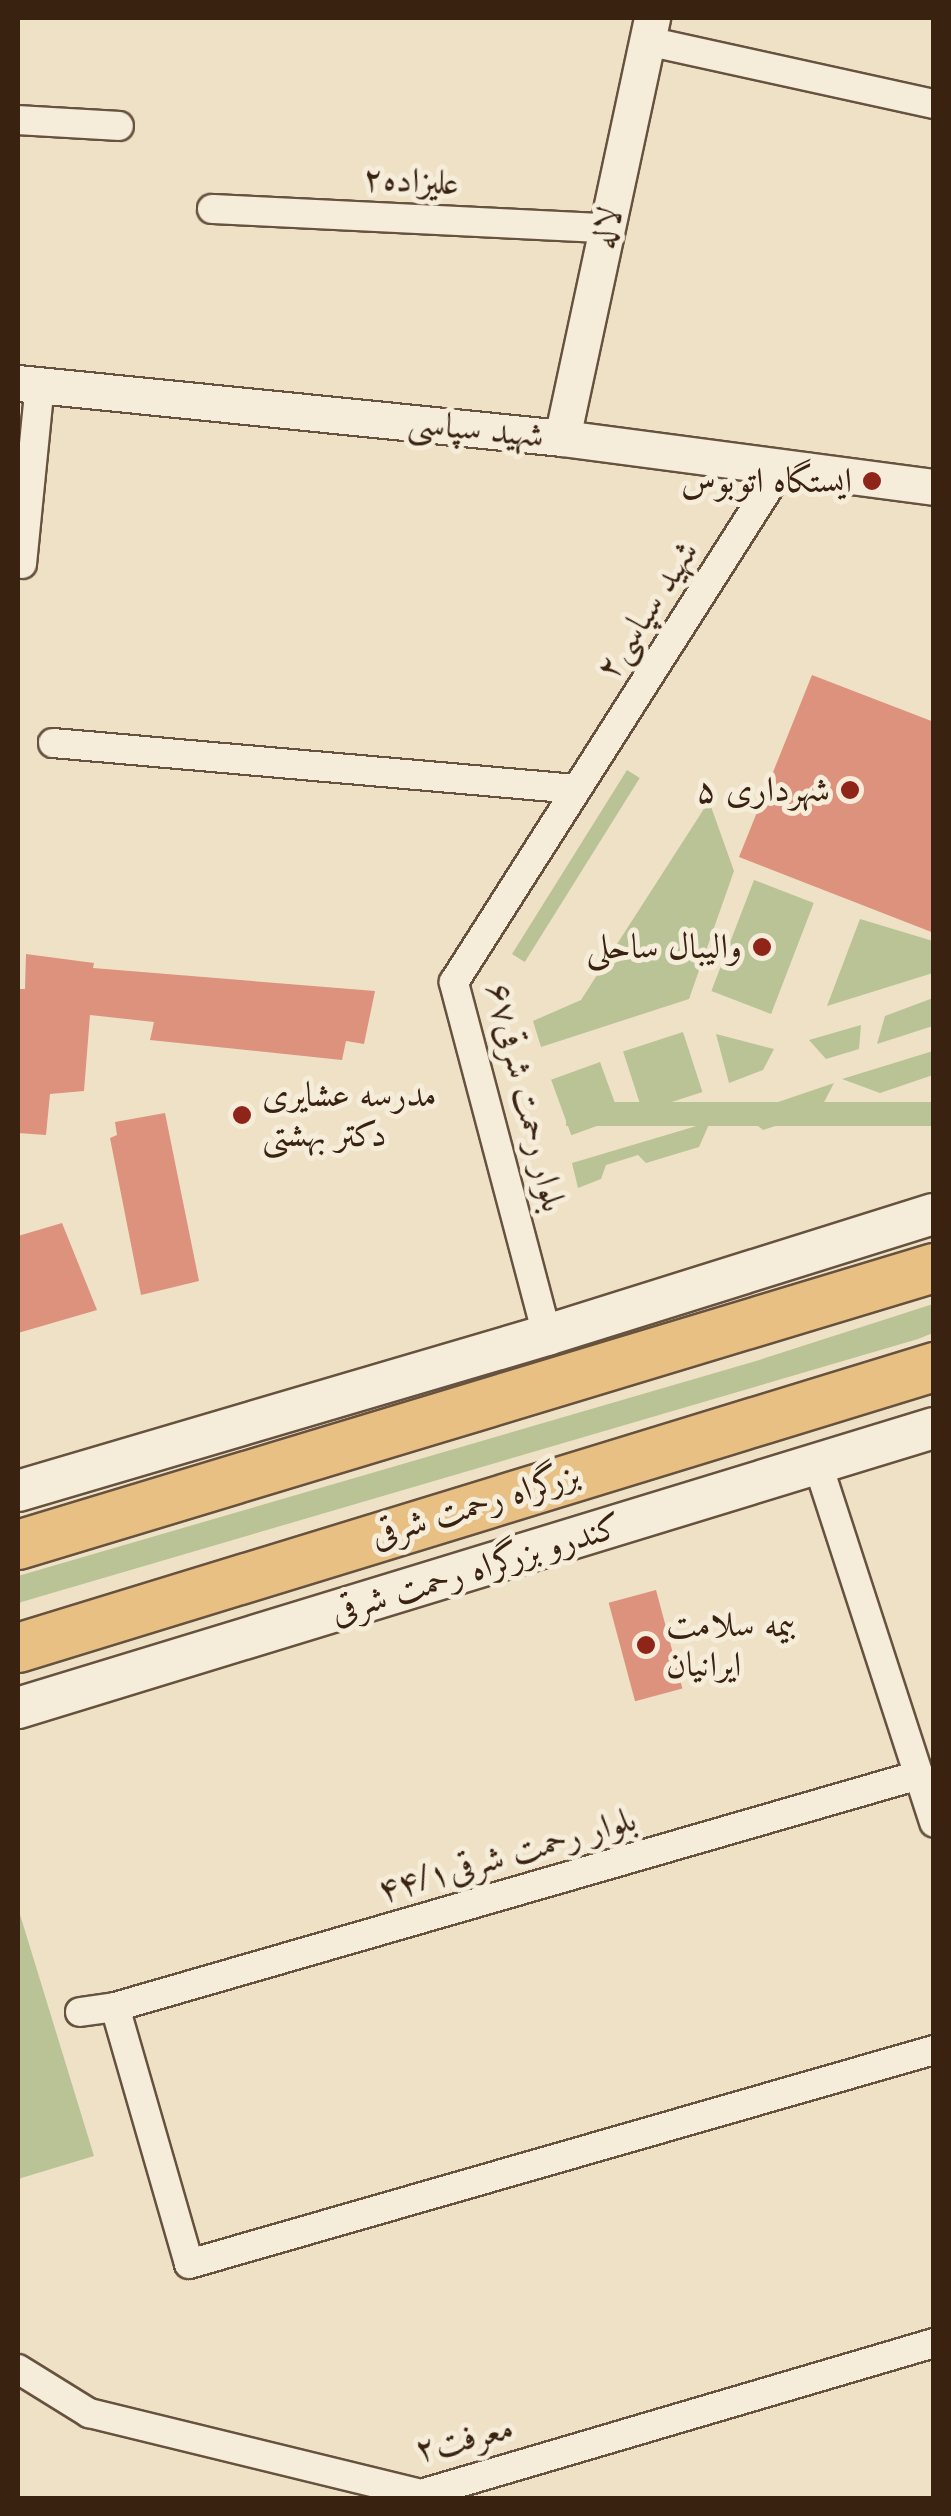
<!DOCTYPE html>
<html>
<head>
<meta charset="utf-8">
<style>
  body { margin:0 }
  #map { position:relative; width:951px; height:2516px; overflow:hidden; background:#efe1c6; font-family:Cardo,Amiri,serif }
  div>[style] { position:absolute }
  .green>* { inset:0; background:#b9c396; transform-origin:0 0 }
  .building>* { inset:0; background:#dc927d; transform-origin:0 0 }
  .roads { filter:drop-shadow(2px 0 #66523e) drop-shadow(-2px 0 #66523e) drop-shadow(0 2px #66523e) drop-shadow(0 -2px #66523e) }
  .minor>* { height:28px; margin:-14px; padding:0 14px; transform-origin:14px; border-radius:14px; background:#f5ecda }
  .tertiary>* { height:35px; margin:-17.5px; padding:0 17.5px; transform-origin:17.5px; border-radius:17.5px; background:#f5ecda }
  .secondary>* { height:40px; margin:-20px; padding:0 20px; transform-origin:20px; border-radius:20px; background:#f5ecda }
  .trunk>* { height:48px; margin:-24px; padding:0 24px; transform-origin:24px; border-radius:24px; background:#e8c083 }
  .dots>* { width:28px; height:28px; translate:-50% -50%; box-sizing:border-box; border:5px solid #f5ecda; border-radius:50% }
  span { translate:-50% -50%; white-space:nowrap; text-align:center; line-height:1.15; -webkit-text-stroke:10px #f5ecda; paint-order:stroke }
  .street-label { font-size:35px; color:#392210 }
  .poi-label { font-size:35px; color:#392210 }
  .right { translate:-100% -50%; text-align:right }
  .left { translate:0 -50%; text-align:left }
  .frame { position:absolute; inset:0; border:20px solid #392210; pointer-events:none }
</style>
</head>
<body>
<div id="map">
  <div class="green">
    <div style="left:627px;top:770px;width:15px;height:217px;rotate:32deg"></div>
    <div style="clip-path:polygon(709px 801px,734px 871px,689px 999px,541px 1047px,533px 1021px,581px 1000px)"></div>
    <div style="left:754px;top:880px;width:64px;height:119px;rotate:21deg"></div>
    <div style="clip-path:polygon(860px 919px,933px 941px,933px 973px,827px 1006px)"></div>
    <div style="clip-path:polygon(933px 998px,933px 1026px,877px 1044px,885px 1016px)"></div>
    <div style="clip-path:polygon(861px 1025px,859px 1049px,826px 1059px,809px 1040px)"></div>
    <div style="left:683px;top:1032px;width:63px;height:63px;rotate:72deg"></div>
    <div style="clip-path:polygon(716px 1034px,774px 1049px,763px 1070px,729px 1083px)"></div>
    <div style="clip-path:polygon(933px 1051px,933px 1075px,880px 1093px,842px 1079px)"></div>
    <div style="left:600px;top:1062px;width:59px;height:52px;rotate:70deg"></div>
    <div style="clip-path:polygon(834px 1083px,819px 1112px,763px 1130px,743px 1114px)"></div>
    <div style="left:933px;top:1102px;width:24px;height:367px;rotate:90deg"></div>
    <div style="clip-path:polygon(710px 1122px,699px 1147px,646px 1163px,638px 1155px,606px 1165px,601px 1179px,578px 1188px,572px 1163px)"></div>
    <div style="clip-path:polygon(933px 1304px,933px 1333px,918px 1339px,18px 1603px,18px 1576px,756px 1361px)"></div>
    <div style="clip-path:polygon(18px 1908px,94px 2156px,18px 2179px)"></div>
  </div>
  <div class="building">
    <div style="clip-path:polygon(812px 675px,934px 722px,934px 933px,739px 857px)"></div>
    <div style="clip-path:polygon(26px 954px,94px 963px,93px 968px,375px 991px,364px 1044px,346px 1041px,342px 1060px,150px 1040px,154px 1022px,90px 1015px,84px 1091px,50px 1094px,46px 1135px,18px 1133px,18px 989px,25px 989px)"></div>
    <div style="clip-path:polygon(165px 1113px,199px 1281px,141px 1295px,110px 1138px,117px 1135px,115px 1122px)"></div>
    <div style="clip-path:polygon(62px 1223px,97px 1310px,18px 1333px,18px 1236px)"></div>
    <div style="left:656px;top:1590px;width:102px;height:49px;rotate:75deg"></div>
  </div>
  <div class="roads">
    <div class="minor">
      <div style="left:647px;top:41px;width:294px;rotate:12.4deg"></div>
      <div style="left:18px;top:120px;width:101px;rotate:3.4deg"></div>
      <div style="left:212px;top:209px;width:395px;rotate:2.8deg"></div>
      <div style="left:22px;top:564px;width:180px;rotate:-84.3deg"></div>
      <div style="left:53px;top:743px;width:525px;rotate:5.03deg"></div>
      <div style="left:547px;top:1335px;width:365px;rotate:-104.8deg"></div>
      <div style="left:454px;top:982px;width:607px;rotate:-57.51deg"></div>
      <div style="left:818px;top:1465px;width:376px;rotate:72deg"></div>
      <div style="left:115px;top:2007px;width:267px;rotate:73.9deg"></div>
      <div style="left:189px;top:2264px;width:775px;rotate:-16.03deg"></div>
      <div style="left:80px;top:2012px;width:35px;rotate:-8deg"></div>
      <div style="left:115px;top:2007px;width:837px;rotate:-16.1deg"></div>
      <div style="left:18px;top:2369px;width:84px;rotate:31.8deg"></div>
      <div style="left:89px;top:2413px;width:342px;rotate:13.7deg"></div>
      <div style="left:421px;top:2494px;width:535px;rotate:-16.4deg"></div>
    </div>
    <div class="tertiary">
      <div style="left:18px;top:383px;width:547px;rotate:5.77deg"></div>
      <div style="left:562px;top:438px;width:375px;rotate:7.5deg"></div>
      <div style="left:562px;top:438px;width:430px;rotate:-77.9deg"></div>
    </div>
    <div class="secondary">
      <div style="left:18px;top:1491px;width:552px;rotate:-16.43deg"></div>
      <div style="left:547px;top:1335px;width:405px;rotate:-17.4deg"></div>
      <div style="left:18px;top:1708px;width:958px;rotate:-17deg"></div>
    </div>
    <div class="trunk">
      <div style="left:18px;top:1545px;width:957px;rotate:-16.83deg"></div>
      <div style="left:18px;top:1648px;width:958px;rotate:-17.05deg"></div>
    </div>
  </div>
  <div class="dots">
    <div style="left:872px;top:481px;background:#8f2418"></div>
    <div style="left:850px;top:790px;background:#8f2418"></div>
    <div style="left:762px;top:947px;background:#8f2418"></div>
    <div style="left:242px;top:1115px;background:#8f2418"></div>
    <div style="left:646px;top:1645px;background:#8f2418"></div>
  </div>
  <div class="street-label">
    <span style="left:411px;top:181px;rotate:3deg">علیزاده۲</span>
    <span style="left:607px;top:228px;rotate:-78deg">لاله</span>
    <span style="left:476px;top:429px;rotate:6deg">شهید سپاسی</span>
    <span style="left:647px;top:610px;rotate:-57deg">شهید سپاسی۲</span>
    <span style="left:526px;top:1097px;rotate:76deg">بلوار رحمت شرقی۶۷</span>
    <span style="left:475px;top:1505px;rotate:-17deg">بزرگراه رحمت شرقی</span>
    <span style="left:476px;top:1569px;rotate:-17deg">کندرو بزرگراه رحمت شرقی</span>
    <span style="left:507px;top:1855px;rotate:-16deg">بلوار رحمت شرقی۴۴/۱</span>
    <span style="left:464px;top:2439px;rotate:-14deg">معرفت۲</span>
  </div>
  <div class="poi-label">
    <span class="right" style="left:852px;top:481px">ایستگاه اتوبوس</span>
    <span class="right" style="left:830px;top:790px">شهرداری ۵</span>
    <span class="right" style="left:742px;top:947px">والیبال ساحلی</span>
    <span class="left" style="left:262px;top:1115px">مدرسه عشایری<br>دکتر بهشتی</span>
    <span class="left" style="left:666px;top:1645px">بیمه سلامت<br>ایرانیان</span>
  </div>
  <div class="frame"></div>
</div>
</body>
</html>
